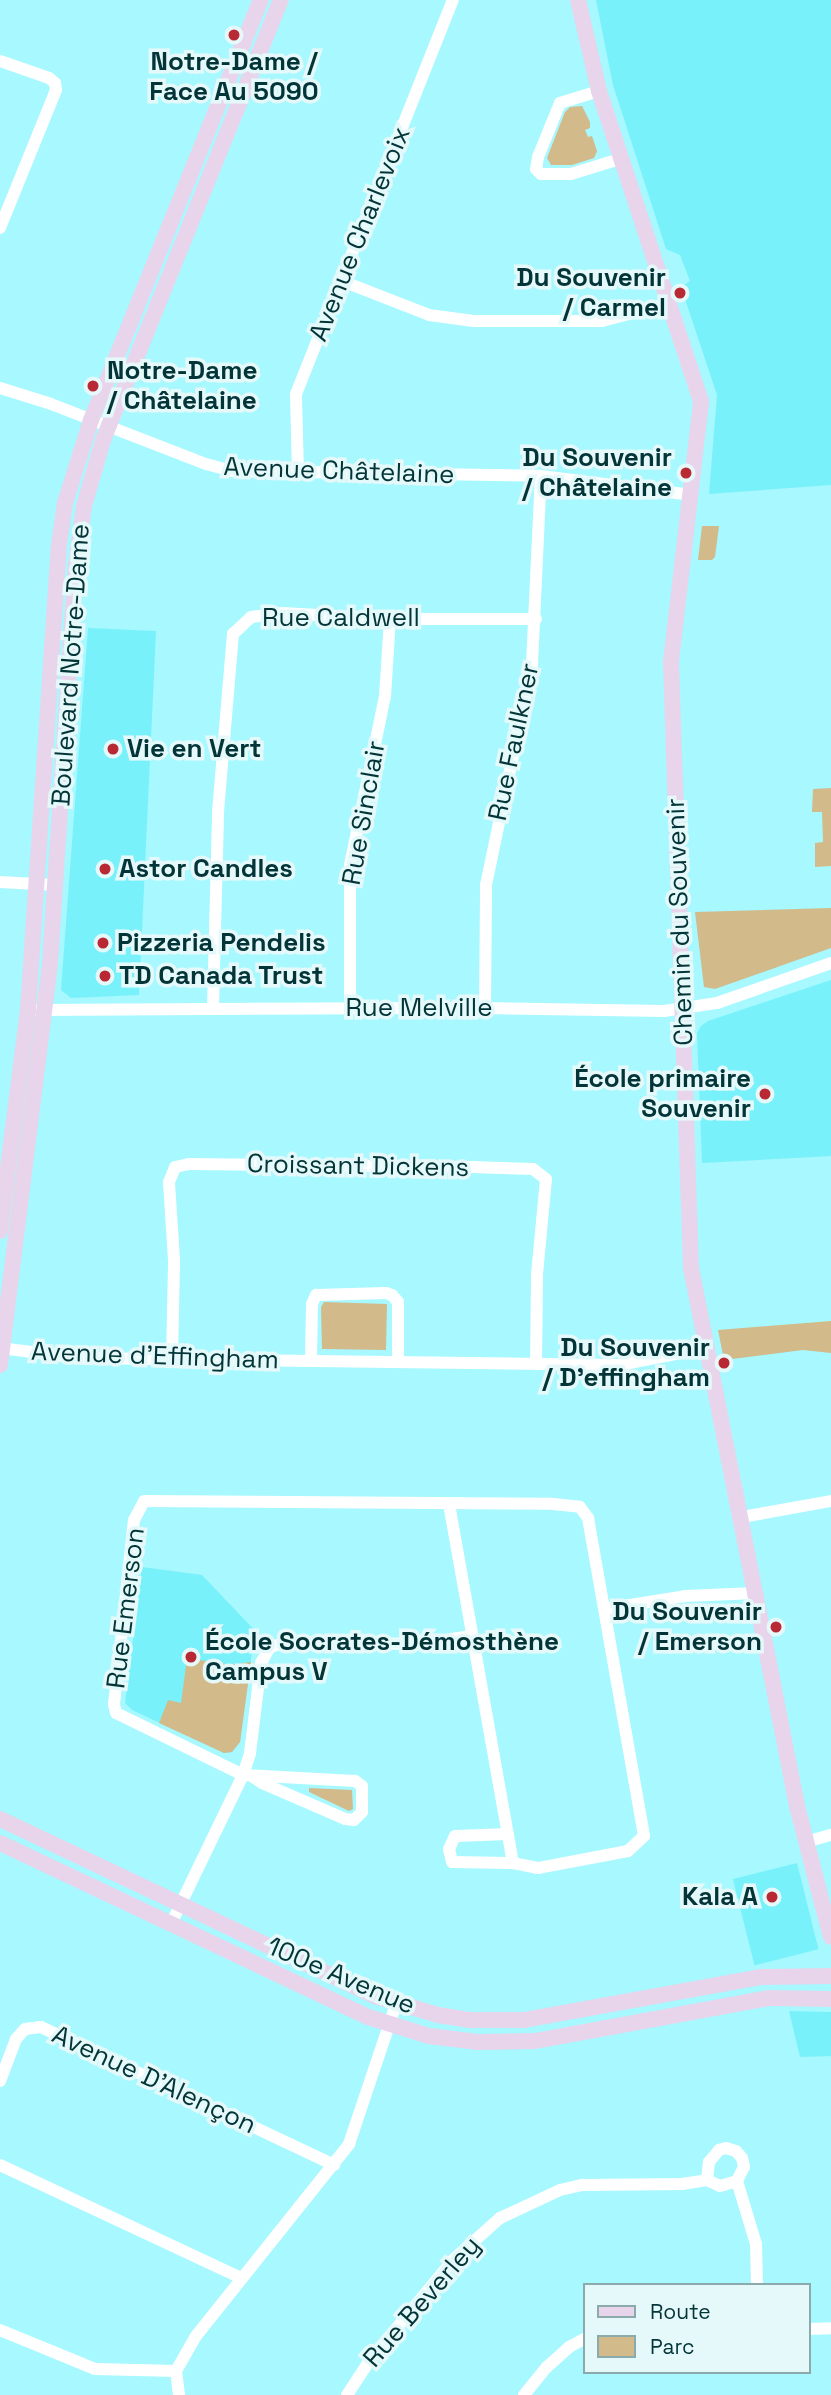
<!DOCTYPE html>
<html>
<head>
<meta charset="utf-8">
<style>
  body { margin:0 }
  #map { position:relative; width:831px; height:2395px; overflow:hidden; background:#a7f8ff; font-family:"Space Grotesk",sans-serif }
  div>[style] { position:absolute }
  .built>* { inset:0; background:#79f1fb; transform-origin:0 0 }
  .green>* { inset:0; background:#d3ba8a }
  .street>* { height:12px; margin:-6px; padding:0 6px; transform-origin:6px; border-radius:6px; background:#fff }
  .secondary>* { height:16px; margin:-8px; padding:0 8px; transform-origin:8px; border-radius:8px; background:#e8d5eb }
  .dots>* { width:19px; height:19px; translate:-50% -50%; box-sizing:border-box; border:4px solid #e6f9fa; border-radius:50% }
  span { translate:-50% -50%; white-space:nowrap; text-align:center; line-height:1.15; -webkit-text-stroke:7px #e6f9fa; paint-order:stroke }
  .poi-label { font-size:26px; color:#023438; font-weight:700 }
  .right { translate:-100% -50%; text-align:right }
  .left { translate:0 -50%; text-align:left }
  .street-label { font-size:26px; color:#023438 }
  .legend { position:absolute; left:583px; top:2283px; width:228px; height:91px; box-sizing:border-box; background:#e6f9fa; border:2px solid #8baaac; margin:0; padding:9px 12px; list-style:none; font-size:21px; color:#023438 }
  .legend li { display:flex; align-items:center; gap:14px; height:35px }
  .legend b { width:35px; border:2px solid #8baaac }
</style>
</head>
<body>
<div id="map">
  <div class="built">
    <div style="clip-path:polygon(596px 0,831px 0,831px 485px,709px 494px,717px 395px,681px 287px,690px 281px,680px 255px,666px 249px,613px 85px)"></div>
    <div style="clip-path:polygon(88px 628px,156px 631px,139px 995px,71px 998px,61px 990px)"></div>
    <div style="clip-path:polygon(831px 980px,831px 1156px,702px 1163px,697px 1033px,701px 1026px,708px 1021px)"></div>
    <div style="clip-path:polygon(142px 1567px,202px 1575px,261px 1637px,252px 1652px,240px 1742px,232px 1752px,224px 1753px,132px 1710px,125px 1703px)"></div>
    <div style="left:797px;top:1863px;width:89px;height:66px;rotate:76deg"></div>
    <div style="clip-path:polygon(789px 2011px,831px 2012px,831px 2056px,800px 2057px)"></div>
  </div>
  <div class="green">
    <div style="clip-path:polygon(582px 106px,590px 122px,590px 128px,585px 130px,588px 137px,592px 136px,597px 151px,594px 158px,572px 165px,551px 165px,547px 158px,565px 112px,570px 107px)"></div>
    <div style="clip-path:polygon(702px 526px,719px 526px,715px 557px,712px 560px,698px 560px)"></div>
    <div style="clip-path:polygon(831px 788px,831px 866px,815px 867px,815px 843px,823px 842px,822px 812px,812px 812px,813px 789px)"></div>
    <div style="clip-path:polygon(831px 908px,831px 948px,715px 989px,704px 987px,695px 912px)"></div>
    <div style="clip-path:polygon(324px 1302px,387px 1304px,386px 1350px,322px 1349px,321px 1307px)"></div>
    <div style="clip-path:polygon(831px 1321px,831px 1353px,803px 1350px,724px 1360px,718px 1330px)"></div>
    <div style="clip-path:polygon(187px 1658px,231px 1665px,251px 1662px,240px 1742px,232px 1752px,224px 1753px,159px 1723px,168px 1700px,181px 1703px)"></div>
    <div style="clip-path:polygon(309px 1788px,352px 1790px,353px 1809px,349px 1811px,309px 1792px)"></div>
  </div>
  <div class="street">
    <div style="left:0;top:61px;width:52px;rotate:19.1deg"></div>
    <div style="left:49px;top:78px;width:8px;rotate:40deg"></div>
    <div style="left:55px;top:83px;width:7px;rotate:82deg"></div>
    <div style="left:56px;top:90px;width:149px;rotate:112.1deg"></div>
    <div style="left:599px;top:91px;width:41px;rotate:162.9deg"></div>
    <div style="left:560px;top:103px;width:58px;rotate:112.2deg"></div>
    <div style="left:538px;top:157px;width:12px;rotate:99deg"></div>
    <div style="left:536px;top:169px;width:7px;rotate:45deg"></div>
    <div style="left:541px;top:174px;width:30px"></div>
    <div style="left:571px;top:174px;width:51px;rotate:-17deg"></div>
    <div style="left:342px;top:281px;width:93px;rotate:21.3deg"></div>
    <div style="left:429px;top:315px;width:45px;rotate:7.6deg"></div>
    <div style="left:474px;top:321px;width:128px"></div>
    <div style="left:602px;top:321px;width:70px;rotate:-14.8deg"></div>
    <div style="left:0;top:388px;width:53px;rotate:17.4deg"></div>
    <div style="left:51px;top:404px;width:166px;rotate:21.2deg"></div>
    <div style="left:206px;top:464px;width:27px;rotate:15deg"></div>
    <div style="left:232px;top:471px;width:309px;rotate:0.9deg"></div>
    <div style="left:541px;top:476px;width:152px;rotate:7.2deg"></div>
    <div style="left:298px;top:473px;width:79px;rotate:-91.5deg"></div>
    <div style="left:296px;top:394px;width:424px;rotate:-68.3deg"></div>
    <div style="left:0;top:882px;width:55px;rotate:3.1deg"></div>
    <div style="left:213px;top:1007px;width:195px;rotate:-88.5deg"></div>
    <div style="left:218px;top:812px;width:179px;rotate:-85.2deg"></div>
    <div style="left:233px;top:634px;width:25px;rotate:-43deg"></div>
    <div style="left:251px;top:617px;width:31px;rotate:-7deg"></div>
    <div style="left:282px;top:613px;width:108px;rotate:3.2deg"></div>
    <div style="left:390px;top:619px;width:146px"></div>
    <div style="left:485px;top:1008px;width:123px;rotate:-89.5deg"></div>
    <div style="left:486px;top:885px;width:226px;rotate:-78.2deg"></div>
    <div style="left:532px;top:664px;width:188px;rotate:-87.3deg"></div>
    <div style="left:350px;top:1009px;width:144px;rotate:-90deg"></div>
    <div style="left:350px;top:865px;width:173px;rotate:-78.3deg"></div>
    <div style="left:385px;top:696px;width:77px;rotate:-86.3deg"></div>
    <div style="left:36px;top:1010px;width:449px;rotate:-0.3deg"></div>
    <div style="left:485px;top:1008px;width:179px;rotate:1deg"></div>
    <div style="left:664px;top:1011px;width:54px;rotate:-8.6deg"></div>
    <div style="left:717px;top:1003px;width:121px;rotate:-19.3deg"></div>
    <div style="left:0;top:1348px;width:79px;rotate:7.3deg"></div>
    <div style="left:78px;top:1358px;width:541px;rotate:0.74deg"></div>
    <div style="left:619px;top:1365px;width:90px;rotate:-10.9deg"></div>
    <div style="left:172px;top:1359px;width:99px;rotate:-88.8deg"></div>
    <div style="left:174px;top:1260px;width:78px;rotate:-93.7deg"></div>
    <div style="left:169px;top:1182px;width:16px;rotate:-68deg"></div>
    <div style="left:175px;top:1167px;width:14px;rotate:-12deg"></div>
    <div style="left:189px;top:1164px;width:282px;rotate:0.6deg"></div>
    <div style="left:471px;top:1167px;width:62px;rotate:1.8deg"></div>
    <div style="left:533px;top:1169px;width:16px;rotate:38deg"></div>
    <div style="left:546px;top:1179px;width:95px;rotate:95.4deg"></div>
    <div style="left:537px;top:1274px;width:90px;rotate:90.6deg"></div>
    <div style="left:311px;top:1361px;width:57px;rotate:-89deg"></div>
    <div style="left:312px;top:1304px;width:10px;rotate:-66deg"></div>
    <div style="left:316px;top:1295px;width:70px;rotate:-1.6deg"></div>
    <div style="left:386px;top:1293px;width:6px;rotate:18deg"></div>
    <div style="left:392px;top:1295px;width:9px;rotate:49deg"></div>
    <div style="left:398px;top:1302px;width:60px;rotate:90deg"></div>
    <div style="left:449px;top:1504px;width:365px;rotate:79.9deg"></div>
    <div style="left:742px;top:1517px;width:90px;rotate:-10.2deg"></div>
    <div style="left:605px;top:1609px;width:81px;rotate:-9.2deg"></div>
    <div style="left:685px;top:1596px;width:71px;rotate:-2.4deg"></div>
    <div style="left:252px;top:1776px;width:12px;rotate:35deg"></div>
    <div style="left:262px;top:1783px;width:90px;rotate:23.4deg"></div>
    <div style="left:345px;top:1819px;width:9px;rotate:6deg"></div>
    <div style="left:354px;top:1820px;width:11px;rotate:-45deg"></div>
    <div style="left:362px;top:1812px;width:26px;rotate:-90deg"></div>
    <div style="left:362px;top:1786px;width:9px;rotate:-144deg"></div>
    <div style="left:355px;top:1781px;width:112px;rotate:-176.9deg"></div>
    <div style="left:243px;top:1775px;width:141px;rotate:-154deg"></div>
    <div style="left:116px;top:1713px;width:9px;rotate:-103deg"></div>
    <div style="left:114px;top:1704px;width:185px;rotate:-83.8deg"></div>
    <div style="left:134px;top:1520px;width:21px;rotate:-62deg"></div>
    <div style="left:144px;top:1501px;width:409px;rotate:0.4deg"></div>
    <div style="left:553px;top:1504px;width:27px;rotate:6deg"></div>
    <div style="left:580px;top:1507px;width:14px;rotate:54deg"></div>
    <div style="left:588px;top:1518px;width:323px;rotate:80deg"></div>
    <div style="left:644px;top:1836px;width:22px;rotate:137deg"></div>
    <div style="left:628px;top:1851px;width:92px;rotate:169.3deg"></div>
    <div style="left:538px;top:1868px;width:25px;rotate:-169deg"></div>
    <div style="left:513px;top:1863px;width:61px;rotate:-179.1deg"></div>
    <div style="left:452px;top:1862px;width:13px;rotate:-103deg"></div>
    <div style="left:449px;top:1849px;width:14px;rotate:-65deg"></div>
    <div style="left:455px;top:1836px;width:53px;rotate:-2.2deg"></div>
    <div style="left:806px;top:1842px;width:26px;rotate:-16deg"></div>
    <div style="left:171px;top:1924px;width:165px;rotate:-64.2deg"></div>
    <div style="left:243px;top:1775px;width:23px;rotate:-72deg"></div>
    <div style="left:250px;top:1753px;width:91px;rotate:-83deg"></div>
    <div style="left:261px;top:1663px;width:18px;rotate:-61deg"></div>
    <div style="left:270px;top:1647px;width:20px;rotate:-15deg"></div>
    <div style="left:289px;top:1642px;width:130px;rotate:0.9deg"></div>
    <div style="left:419px;top:1644px;width:53px;rotate:-8.7deg"></div>
    <div style="left:0;top:2081px;width:45px;rotate:-69.1deg"></div>
    <div style="left:16px;top:2039px;width:13px;rotate:-48deg"></div>
    <div style="left:25px;top:2029px;width:16px;rotate:-7deg"></div>
    <div style="left:41px;top:2027px;width:324px;rotate:25.2deg"></div>
    <div style="left:0;top:2165px;width:266px;rotate:25.1deg"></div>
    <div style="left:707px;top:2180px;width:18px;rotate:-84deg"></div>
    <div style="left:709px;top:2162px;width:16px;rotate:-50deg"></div>
    <div style="left:719px;top:2150px;width:7px;rotate:-16deg"></div>
    <div style="left:726px;top:2148px;width:10px;rotate:17deg"></div>
    <div style="left:736px;top:2151px;width:9px;rotate:49deg"></div>
    <div style="left:742px;top:2158px;width:9px;rotate:77deg"></div>
    <div style="left:744px;top:2167px;width:16px;rotate:117deg"></div>
    <div style="left:737px;top:2181px;width:66px;rotate:73.2deg"></div>
    <div style="left:756px;top:2244px;width:41px;rotate:88.6deg"></div>
    <div style="left:808px;top:2329px;width:23px;rotate:-2deg"></div>
    <div style="left:0;top:2330px;width:103px;rotate:22.3deg"></div>
    <div style="left:95px;top:2369px;width:81px;rotate:1.4deg"></div>
    <div style="left:179px;top:2395px;width:24px;rotate:-97deg"></div>
    <div style="left:176px;top:2371px;width:40px;rotate:-60.3deg"></div>
    <div style="left:196px;top:2336px;width:246px;rotate:-51.4deg"></div>
    <div style="left:349px;top:2144px;width:148px;rotate:-71.4deg"></div>
    <div style="left:347px;top:2395px;width:42px;rotate:-56.7deg"></div>
    <div style="left:370px;top:2360px;width:131px;rotate:-50.3deg"></div>
    <div style="left:454px;top:2259px;width:62px;rotate:-41.7deg"></div>
    <div style="left:500px;top:2218px;width:66px;rotate:-25deg"></div>
    <div style="left:560px;top:2190px;width:23px;rotate:-13deg"></div>
    <div style="left:582px;top:2185px;width:100px;rotate:-0.6deg"></div>
    <div style="left:682px;top:2184px;width:25px;rotate:-9deg"></div>
    <div style="left:707px;top:2180px;width:14px;rotate:25deg"></div>
    <div style="left:720px;top:2186px;width:18px;rotate:-16deg"></div>
    <div style="left:524px;top:2395px;width:36px;rotate:-51deg"></div>
    <div style="left:547px;top:2367px;width:30px;rotate:-42deg"></div>
    <div style="left:569px;top:2347px;width:17px;rotate:-28deg"></div>
  </div>
  <div class="secondary">
    <div style="left:578px;top:0;width:93px;rotate:77deg"></div>
    <div style="left:599px;top:91px;width:327px;rotate:71.8deg"></div>
    <div style="left:701px;top:402px;width:263px;rotate:96.6deg"></div>
    <div style="left:671px;top:663px;width:605px;rotate:88.11deg"></div>
    <div style="left:691px;top:1268px;width:548px;rotate:78.85deg"></div>
    <div style="left:797px;top:1806px;width:135px;rotate:75.5deg"></div>
    <div style="left:0;top:1231px;width:223px;rotate:-82.8deg"></div>
    <div style="left:28px;top:1010px;width:466px;rotate:-86.2deg"></div>
    <div style="left:59px;top:545px;width:42px;rotate:-81.9deg"></div>
    <div style="left:65px;top:503px;width:87px;rotate:-72.6deg"></div>
    <div style="left:91px;top:420px;width:453px;rotate:-68deg"></div>
    <div style="left:0;top:1365px;width:405px;rotate:-82.9deg"></div>
    <div style="left:50px;top:963px;width:399px;rotate:-86.3deg"></div>
    <div style="left:76px;top:565px;width:60px;rotate:-82.3deg"></div>
    <div style="left:84px;top:506px;width:69px;rotate:-73.9deg"></div>
    <div style="left:103px;top:440px;width:475px;rotate:-68deg"></div>
    <div style="left:0;top:1819px;width:415px;rotate:25.3deg"></div>
    <div style="left:375px;top:1996px;width:66px;rotate:16.8deg"></div>
    <div style="left:438px;top:2015px;width:33px;rotate:9deg"></div>
    <div style="left:471px;top:2020px;width:53px"></div>
    <div style="left:524px;top:2020px;width:240px;rotate:-10.3deg"></div>
    <div style="left:760px;top:1977px;width:71px;rotate:-0.8deg"></div>
    <div style="left:0;top:1843px;width:407px;rotate:25.3deg"></div>
    <div style="left:368px;top:2017px;width:64px;rotate:17.3deg"></div>
    <div style="left:429px;top:2036px;width:49px;rotate:7deg"></div>
    <div style="left:478px;top:2042px;width:57px;rotate:-1deg"></div>
    <div style="left:535px;top:2041px;width:238px;rotate:-10.4deg"></div>
    <div style="left:769px;top:1998px;width:62px;rotate:0.9deg"></div>
  </div>
  <div class="dots">
    <div style="left:234px;top:35px;background:#b92934"></div>
    <div style="left:680px;top:293px;background:#b92934"></div>
    <div style="left:93px;top:386px;background:#b92934"></div>
    <div style="left:686px;top:473px;background:#b92934"></div>
    <div style="left:113px;top:749px;background:#b92934"></div>
    <div style="left:105px;top:869px;background:#b92934"></div>
    <div style="left:103px;top:943px;background:#b92934"></div>
    <div style="left:105px;top:976px;background:#b92934"></div>
    <div style="left:765px;top:1094px;background:#b92934"></div>
    <div style="left:724px;top:1363px;background:#b92934"></div>
    <div style="left:776px;top:1627px;background:#b92934"></div>
    <div style="left:191px;top:1657px;background:#b92934"></div>
    <div style="left:772px;top:1897px;background:#b92934"></div>
  </div>
  <div class="poi-label">
    <span style="left:234px;top:77px">Notre-Dame /<br>Face Au 5090</span>
    <span class="right" style="left:666px;top:293px">Du Souvenir<br>/ Carmel</span>
    <span class="left" style="left:107px;top:386px">Notre-Dame<br>/ Châtelaine</span>
    <span class="right" style="left:672px;top:473px">Du Souvenir<br>/ Châtelaine</span>
    <span class="left" style="left:127px;top:749px">Vie en Vert</span>
    <span class="left" style="left:119px;top:869px">Astor Candles</span>
    <span class="left" style="left:117px;top:943px">Pizzeria Pendelis</span>
    <span class="left" style="left:119px;top:976px">TD Canada Trust</span>
    <span class="right" style="left:751px;top:1094px">École primaire<br>Souvenir</span>
    <span class="right" style="left:710px;top:1363px">Du Souvenir<br>/ D'effingham</span>
    <span class="right" style="left:762px;top:1627px">Du Souvenir<br>/ Emerson</span>
    <span class="left" style="left:205px;top:1657px">École Socrates-Démosthène<br>Campus V</span>
    <span class="right" style="left:758px;top:1897px">Kala A</span>
  </div>
  <div class="street-label">
    <span style="left:360px;top:234px;rotate:-68deg">Avenue Charlevoix</span>
    <span style="left:339px;top:471px;rotate:2deg">Avenue Châtelaine</span>
    <span style="left:341px;top:618px">Rue Caldwell</span>
    <span style="left:71px;top:665px;rotate:-86deg">Boulevard Notre-Dame</span>
    <span style="left:514px;top:742px;rotate:-78deg">Rue Faulkner</span>
    <span style="left:364px;top:813px;rotate:-80deg">Rue Sinclair</span>
    <span style="left:680px;top:922px;rotate:-92deg">Chemin du Souvenir</span>
    <span style="left:419px;top:1008px">Rue Melville</span>
    <span style="left:358px;top:1166px;rotate:1deg">Croissant Dickens</span>
    <span style="left:155px;top:1356px;rotate:2deg">Avenue d'Effingham</span>
    <span style="left:126px;top:1608px;rotate:-83deg">Rue Emerson</span>
    <span style="left:341px;top:1976px;rotate:23deg">100e Avenue</span>
    <span style="left:154px;top:2080px;rotate:25deg">Avenue D'Alençon</span>
    <span style="left:422px;top:2302px;rotate:-49deg">Rue Beverley</span>
  </div>
  <ul class="legend">
  <li><b style="height:9px;background:#e8d5eb"></b>Route</li>
  <li><b style="height:19px;background:#d3ba8a"></b>Parc</li>
  </ul>
</div>
</body>
</html>
